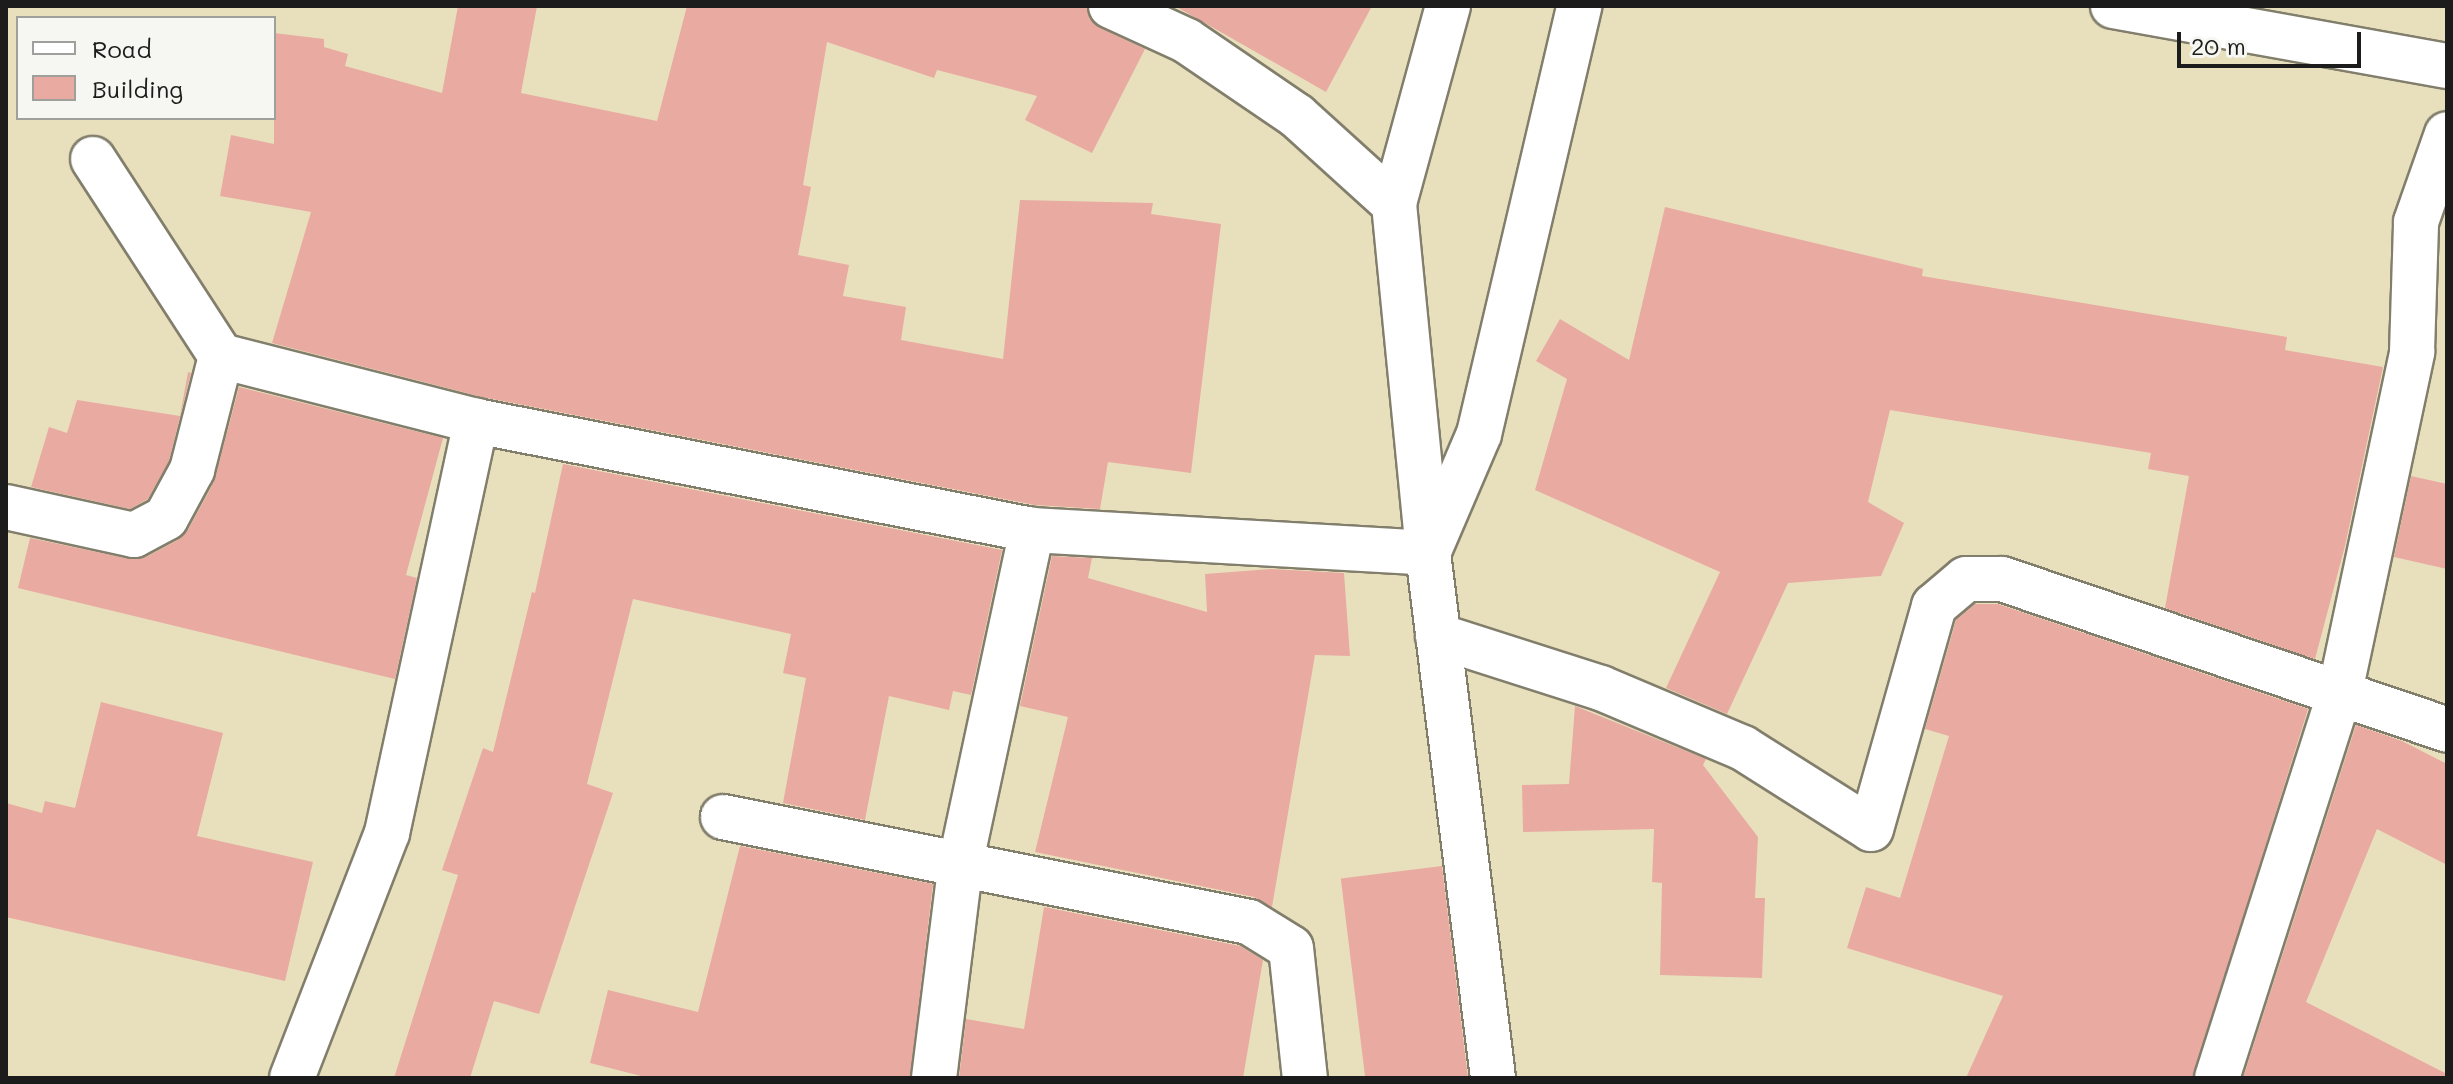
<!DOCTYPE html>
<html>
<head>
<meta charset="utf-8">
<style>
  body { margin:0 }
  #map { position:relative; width:2453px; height:1084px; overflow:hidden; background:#e8e0bc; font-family:Mali,sans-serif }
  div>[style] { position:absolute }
  .building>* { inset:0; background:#e9aaa2; transform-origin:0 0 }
  .roads { filter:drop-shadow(2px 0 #827e6c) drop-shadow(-2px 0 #827e6c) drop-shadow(0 2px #827e6c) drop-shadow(0 -2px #827e6c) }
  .minor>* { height:44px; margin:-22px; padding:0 22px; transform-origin:22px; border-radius:22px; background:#fff }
  .tertiary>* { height:44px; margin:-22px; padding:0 22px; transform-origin:22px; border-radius:22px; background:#fff }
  span { translate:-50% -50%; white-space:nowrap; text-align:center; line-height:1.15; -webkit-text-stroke:8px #f6f6f2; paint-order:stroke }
  .frame { position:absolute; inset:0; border:8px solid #1c1c1c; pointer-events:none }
  .legend { position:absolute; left:16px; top:16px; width:260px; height:104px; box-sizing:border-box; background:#f6f6f2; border:2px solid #9f9f9c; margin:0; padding:10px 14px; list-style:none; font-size:24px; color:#1c1c1c }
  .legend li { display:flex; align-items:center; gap:16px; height:40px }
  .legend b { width:40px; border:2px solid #9f9f9c }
  .scale { position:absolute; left:2177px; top:32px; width:184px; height:36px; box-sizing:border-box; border:4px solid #1c1c1c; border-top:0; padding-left:10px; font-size:24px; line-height:28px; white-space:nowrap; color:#1c1c1c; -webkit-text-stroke:6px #f6f6f2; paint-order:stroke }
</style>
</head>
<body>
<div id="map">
  <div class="building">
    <div style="clip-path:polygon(458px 6px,537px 6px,521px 93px,657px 121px,687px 6px,1086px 6px,1090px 20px,1100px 28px,1145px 49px,1092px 153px,1025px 120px,1037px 96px,937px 70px,934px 78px,827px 42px,803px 185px,811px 187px,798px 255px,849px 265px,843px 296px,906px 307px,901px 340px,1003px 359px,1020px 200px,1153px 203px,1151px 214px,1221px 224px,1191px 473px,1108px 462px,1100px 509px,1035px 505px,482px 397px,272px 343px,311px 212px,220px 196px,231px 135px,274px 144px,274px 33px,324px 39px,324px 47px,348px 54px,345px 66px,442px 93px)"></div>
    <div style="clip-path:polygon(1175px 6px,1372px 6px,1326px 92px)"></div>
    <div style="clip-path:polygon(1665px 207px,1923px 269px,1922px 276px,2287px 337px,2285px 350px,2383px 367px,2345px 546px,2315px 659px,2165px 608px,2189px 476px,2148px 469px,2151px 453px,1890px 410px,1868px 502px,1904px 523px,1881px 576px,1788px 583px,1727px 714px,1666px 688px,1720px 572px,1535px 490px,1567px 379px,1536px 361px,1560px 319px,1629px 360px)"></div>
    <div style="clip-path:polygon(188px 372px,191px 373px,169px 461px,148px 499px,130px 509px,31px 487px,49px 427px,67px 433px,77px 400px,180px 416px)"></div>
    <div style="clip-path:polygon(239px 387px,443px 438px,406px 575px,417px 578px,395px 679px,18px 588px,30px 538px,130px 559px,146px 557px,178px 540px,188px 530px,214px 482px)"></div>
    <div style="clip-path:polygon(563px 464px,1002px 550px,971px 695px,953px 691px,949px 710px,889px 696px,865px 820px,783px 803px,806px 678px,783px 673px,791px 634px,633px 599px,587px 784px,613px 793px,539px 1014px,494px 1001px,470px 1078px,394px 1078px,458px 875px,442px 870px,483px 748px,493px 752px,532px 592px,535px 593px)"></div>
    <div style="clip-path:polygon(2411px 476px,2447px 484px,2447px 569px,2394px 557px)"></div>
    <div style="clip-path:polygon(1052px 556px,1092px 558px,1088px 578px,1207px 612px,1205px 574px,1271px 569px,1344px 573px,1350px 656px,1315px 655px,1272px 907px,1254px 897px,1035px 852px,1068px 717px,1020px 706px)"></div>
    <div style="clip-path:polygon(1975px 604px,1998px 604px,2308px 709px,2193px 1078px,1966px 1078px,2003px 996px,1847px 948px,1866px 887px,1900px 898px,1949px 736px,1925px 729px,1956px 620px)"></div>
    <div style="clip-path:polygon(101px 702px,223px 733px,197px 836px,313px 862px,285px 981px,6px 917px,6px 803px,42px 813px,45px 801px,75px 808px)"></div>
    <div style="clip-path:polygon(1575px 706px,1706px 759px,1703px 765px,1758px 837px,1755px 898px,1765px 898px,1762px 978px,1660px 975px,1662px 883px,1652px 882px,1654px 829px,1523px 832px,1522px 785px,1569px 784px)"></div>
    <div style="clip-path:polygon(2356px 725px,2402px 741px,2447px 764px,2447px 865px,2377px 829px,2306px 1002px,2447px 1074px,2447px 1078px,2243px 1078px)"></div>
    <div style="clip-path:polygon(740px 846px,933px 884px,910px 1078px,649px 1078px,590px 1063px,608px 990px,698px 1012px)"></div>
    <div style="left:1442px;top:866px;width:214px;height:102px;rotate:83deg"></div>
    <div style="clip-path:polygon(1044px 907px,1240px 946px,1263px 960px,1243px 1078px,959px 1078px,966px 1019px,1024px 1029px)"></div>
  </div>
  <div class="roads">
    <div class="minor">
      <div style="left:1111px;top:6px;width:84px;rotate:24.7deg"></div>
      <div style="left:1187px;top:41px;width:133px;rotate:34.3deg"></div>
      <div style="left:1297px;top:116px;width:131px;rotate:42.2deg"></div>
      <div style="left:2113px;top:6px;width:339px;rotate:10.2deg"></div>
      <div style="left:93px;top:159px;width:235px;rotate:57deg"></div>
      <div style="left:221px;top:356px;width:263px;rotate:14.3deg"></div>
      <div style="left:476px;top:421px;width:567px;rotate:11.09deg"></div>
      <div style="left:1032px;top:530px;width:397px;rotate:3.3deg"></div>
      <div style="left:1428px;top:553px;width:129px;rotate:-66.8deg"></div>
      <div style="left:1479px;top:434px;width:440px;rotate:-76.8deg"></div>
      <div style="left:6px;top:507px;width:131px;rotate:12.3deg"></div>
      <div style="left:134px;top:535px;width:36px;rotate:-28deg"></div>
      <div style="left:166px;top:518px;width:55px;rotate:-61.6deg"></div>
      <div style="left:192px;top:470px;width:118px;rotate:-75.7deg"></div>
      <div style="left:1438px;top:636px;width:171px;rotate:17.7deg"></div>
      <div style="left:1601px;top:688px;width:154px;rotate:22.9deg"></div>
      <div style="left:1743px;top:748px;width:151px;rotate:32.3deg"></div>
      <div style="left:1871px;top:829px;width:232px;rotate:-74.2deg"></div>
      <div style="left:1934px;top:606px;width:42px;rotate:-40.2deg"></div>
      <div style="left:1966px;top:579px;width:36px"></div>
      <div style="left:2002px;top:579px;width:470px;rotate:18.7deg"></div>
      <div style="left:723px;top:817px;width:536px;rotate:11.29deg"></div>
      <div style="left:1249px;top:922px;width:49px;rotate:31.8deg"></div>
      <div style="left:1291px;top:948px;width:131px;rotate:83.9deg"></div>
      <div style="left:292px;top:1078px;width:263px;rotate:-68.8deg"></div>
      <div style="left:387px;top:833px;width:422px;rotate:-77.8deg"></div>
      <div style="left:934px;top:1078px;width:219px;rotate:-82.9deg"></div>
      <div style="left:961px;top:861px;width:339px;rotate:-77.9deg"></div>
      <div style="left:2217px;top:1078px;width:405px;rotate:-72.3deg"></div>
      <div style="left:2340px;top:692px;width:348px;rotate:-78deg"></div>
      <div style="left:2412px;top:352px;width:130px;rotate:-88.2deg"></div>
      <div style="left:2416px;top:222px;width:93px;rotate:-70.6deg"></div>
    </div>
    <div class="tertiary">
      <div style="left:1448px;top:6px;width:205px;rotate:105.3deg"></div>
      <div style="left:1394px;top:204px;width:351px;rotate:84.4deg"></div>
      <div style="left:1428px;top:553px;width:529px;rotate:82.94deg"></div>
    </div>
  </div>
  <div class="frame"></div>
  <ul class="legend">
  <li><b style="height:10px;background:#fff"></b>Road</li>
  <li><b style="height:22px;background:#e9aaa2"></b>Building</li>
  </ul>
  <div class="scale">20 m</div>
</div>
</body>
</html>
